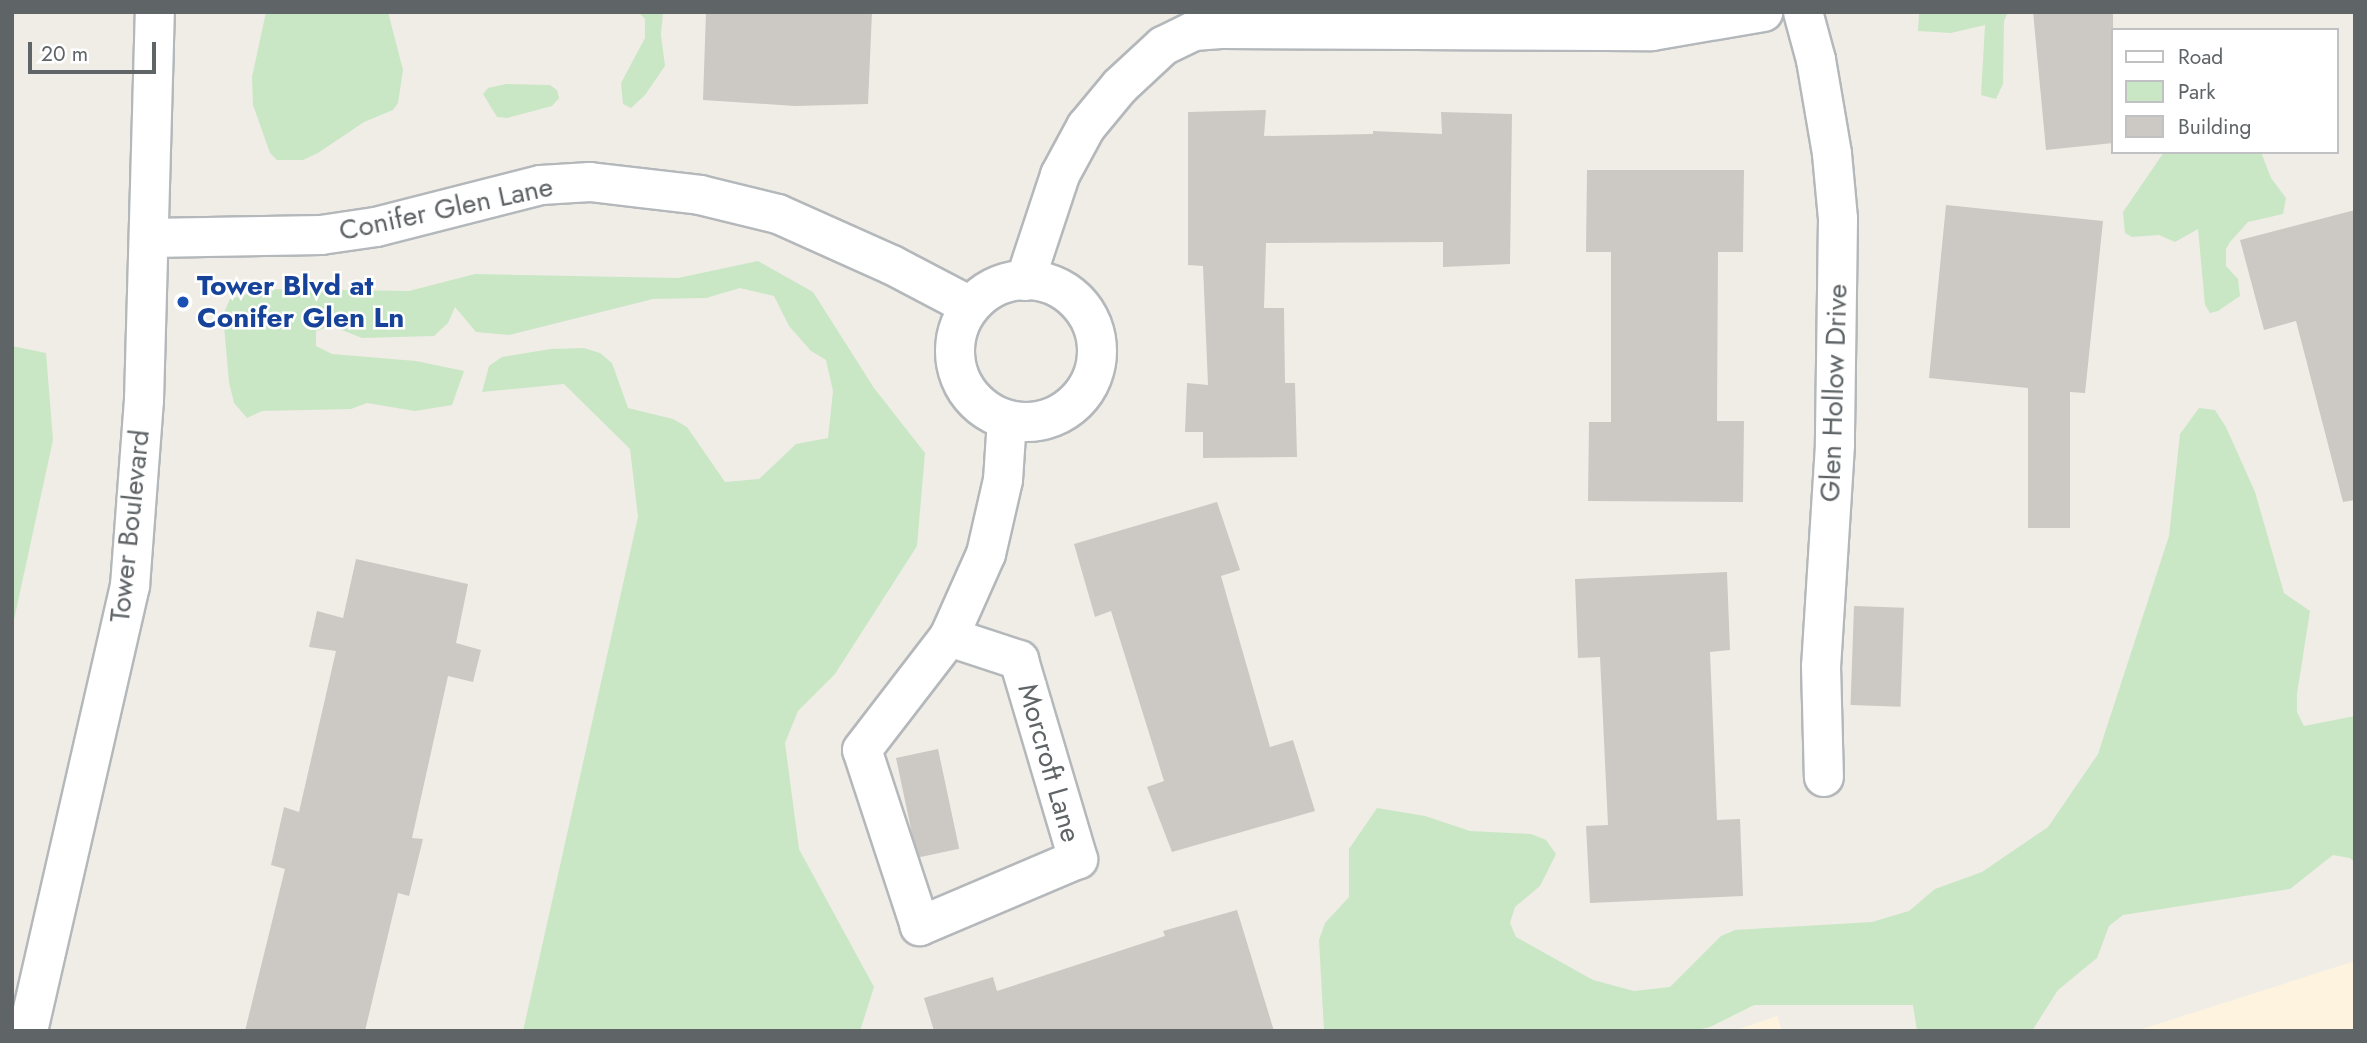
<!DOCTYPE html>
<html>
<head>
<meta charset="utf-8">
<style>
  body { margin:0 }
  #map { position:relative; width:2367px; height:1043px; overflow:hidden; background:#f0ede7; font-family:Jost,sans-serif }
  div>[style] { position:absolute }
  .commercial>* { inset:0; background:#fef3df }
  .green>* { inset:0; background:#c9e7c5 }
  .building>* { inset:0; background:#ccc8c4; transform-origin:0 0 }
  .roads { filter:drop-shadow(2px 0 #b4b8bb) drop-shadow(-2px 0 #b4b8bb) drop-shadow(0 2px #b4b8bb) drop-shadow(0 -2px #b4b8bb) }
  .minor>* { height:38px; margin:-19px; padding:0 19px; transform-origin:19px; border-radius:19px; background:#fff }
  .minor>.ring { margin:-19px; padding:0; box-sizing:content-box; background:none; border:38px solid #fff; border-radius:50% }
  .tertiary>* { height:38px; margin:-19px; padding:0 19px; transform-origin:19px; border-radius:19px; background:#fff }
  .dots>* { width:19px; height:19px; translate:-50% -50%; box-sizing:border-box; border:4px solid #fff; border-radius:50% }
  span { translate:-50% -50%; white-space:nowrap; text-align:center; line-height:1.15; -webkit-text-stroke:5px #fff; paint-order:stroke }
  .street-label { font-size:28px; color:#5f6467 }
  .transit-label { font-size:28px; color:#164399; font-weight:700 }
  .left { translate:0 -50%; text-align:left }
  .frame { position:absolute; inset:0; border:14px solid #5f6467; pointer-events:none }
  .legend { position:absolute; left:2111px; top:28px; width:228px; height:126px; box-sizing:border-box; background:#fff; border:2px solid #bfc1c2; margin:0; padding:9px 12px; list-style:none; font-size:21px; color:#5f6467 }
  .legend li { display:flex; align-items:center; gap:14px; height:35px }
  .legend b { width:35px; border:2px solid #bfc1c2 }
  .scale { position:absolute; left:28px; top:42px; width:128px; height:32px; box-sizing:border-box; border:4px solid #5f6467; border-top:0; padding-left:9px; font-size:21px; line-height:24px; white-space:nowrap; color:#5f6467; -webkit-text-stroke:5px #fff; paint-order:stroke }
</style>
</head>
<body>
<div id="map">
  <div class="commercial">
    <div style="clip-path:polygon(2355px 961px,2355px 1031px,2136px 1031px)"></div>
    <div style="clip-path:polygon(1777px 1016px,1782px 1031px,1733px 1031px)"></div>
  </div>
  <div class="green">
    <div style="clip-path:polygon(266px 12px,388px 12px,403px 70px,398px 103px,393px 110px,364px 122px,318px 153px,303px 160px,277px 160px,270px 153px,253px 105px,252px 77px)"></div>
    <div style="clip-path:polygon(638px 12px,663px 12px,661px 35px,665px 66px,645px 95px,631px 108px,623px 104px,621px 83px,645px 38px,645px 19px)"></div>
    <div style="clip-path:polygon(1922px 12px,2008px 12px,2004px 21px,2003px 84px,1996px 99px,1981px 95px,1985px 25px,1951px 33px,1918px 31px,1919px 14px)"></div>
    <div style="clip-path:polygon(506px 84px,550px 85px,557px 90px,559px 98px,552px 106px,507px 118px,497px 117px,483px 94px,488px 88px)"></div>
    <div style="clip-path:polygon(2164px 152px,2261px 152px,2271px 178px,2286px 198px,2283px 214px,2248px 222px,2230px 242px,2226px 249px,2226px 266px,2238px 279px,2240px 296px,2218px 311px,2210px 313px,2205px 305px,2198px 229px,2175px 242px,2159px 235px,2132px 237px,2125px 233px,2123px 212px)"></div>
    <div style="clip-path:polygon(758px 261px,813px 292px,874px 388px,925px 453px,917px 546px,835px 674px,798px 711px,785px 743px,799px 849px,874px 987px,860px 1031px,523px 1031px,638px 517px,630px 449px,564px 384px,482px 392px,489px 366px,502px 357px,551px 349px,584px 348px,600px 353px,612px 363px,628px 408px,673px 419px,687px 427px,725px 482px,759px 479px,796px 444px,828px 438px,833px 391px,826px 360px,811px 351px,789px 326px,774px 296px,740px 288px,706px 298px,653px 299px,509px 335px,476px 332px,455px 307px,448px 323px,434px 336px,362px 338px,332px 326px,316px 331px,316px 346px,332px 354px,416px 361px,464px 371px,452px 405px,415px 411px,367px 403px,351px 409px,262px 411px,247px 418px,234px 403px,229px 382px,223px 315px,230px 299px,265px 289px,409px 291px,475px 274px,678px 278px)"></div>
    <div style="clip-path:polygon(12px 346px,46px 353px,53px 440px,12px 629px)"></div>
    <div style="clip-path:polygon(2199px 408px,2215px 410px,2226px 427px,2255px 492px,2284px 593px,2310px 611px,2297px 694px,2297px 712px,2304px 726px,2355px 716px,2355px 863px,2350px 858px,2333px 855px,2290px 889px,2123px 915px,2109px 926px,2097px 958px,2058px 990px,2032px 1031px,1917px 1031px,1913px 1005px,1754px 1005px,1710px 1027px,1693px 1031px,1324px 1031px,1319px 940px,1325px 923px,1349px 897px,1349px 849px,1377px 808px,1425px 816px,1470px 831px,1531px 834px,1546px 840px,1556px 854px,1540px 886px,1515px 907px,1510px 923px,1516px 937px,1593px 980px,1634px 991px,1670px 987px,1721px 936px,1735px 930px,1872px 922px,1909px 911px,1935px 889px,1982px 872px,2048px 827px,2098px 754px,2169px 536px,2180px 434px)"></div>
  </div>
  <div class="building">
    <div style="clip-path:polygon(706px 12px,872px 12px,868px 104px,795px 106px,703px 100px)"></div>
    <div style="clip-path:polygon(2033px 12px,2113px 12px,2113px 143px,2046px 150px)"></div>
    <div style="clip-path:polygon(1266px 110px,1264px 136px,1373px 134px,1373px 131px,1442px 134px,1441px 112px,1512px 114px,1510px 264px,1443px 267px,1443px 242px,1266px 243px,1264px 308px,1284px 308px,1285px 383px,1295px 383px,1297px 457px,1203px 458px,1203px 432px,1185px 432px,1187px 383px,1208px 385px,1203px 266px,1188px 265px,1188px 112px)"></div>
    <div style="clip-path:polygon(1587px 170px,1744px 170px,1743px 252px,1718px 252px,1717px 421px,1744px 421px,1743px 502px,1588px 501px,1589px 422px,1611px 422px,1611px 252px,1586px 252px)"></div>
    <div style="clip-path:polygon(1946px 205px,2103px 221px,2085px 393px,2070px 392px,2070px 528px,2028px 528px,2028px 388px,1929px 378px)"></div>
    <div style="clip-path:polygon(2355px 210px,2355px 500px,2343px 502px,2296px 321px,2264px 330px,2240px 240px)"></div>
    <div style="clip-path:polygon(1217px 502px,1240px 570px,1221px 576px,1270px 747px,1293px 740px,1315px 811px,1172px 852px,1147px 787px,1164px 781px,1111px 611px,1095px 617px,1074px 544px)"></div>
    <div style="clip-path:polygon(356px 559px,468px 584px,456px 643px,481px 650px,473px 682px,448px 676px,412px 838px,423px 839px,409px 896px,398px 893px,365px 1031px,245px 1031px,285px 869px,271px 865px,284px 807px,299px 812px,336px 651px,309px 647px,317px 611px,343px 618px)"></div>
    <div style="clip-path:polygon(1727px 572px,1730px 650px,1710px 652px,1717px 820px,1740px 819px,1743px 896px,1590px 903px,1586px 826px,1608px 825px,1600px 657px,1578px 658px,1575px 579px)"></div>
    <div style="left:1854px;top:606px;width:50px;height:99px;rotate:2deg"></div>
    <div style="left:938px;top:749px;width:102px;height:43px;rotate:78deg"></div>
    <div style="clip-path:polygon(1237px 910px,1274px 1031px,934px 1031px,924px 998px,993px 977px,997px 991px,1165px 936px,1163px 931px)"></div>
  </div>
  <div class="roads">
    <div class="minor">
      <div style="left:1803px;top:12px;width:50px;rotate:74.8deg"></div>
      <div style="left:1816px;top:60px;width:95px;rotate:80.3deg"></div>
      <div style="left:1832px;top:154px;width:65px;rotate:84.7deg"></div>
      <div style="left:1838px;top:219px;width:226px;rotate:90.8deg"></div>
      <div style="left:1835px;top:445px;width:221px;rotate:93.6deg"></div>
      <div style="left:1821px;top:666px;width:111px;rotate:88.5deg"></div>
      <div style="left:150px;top:238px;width:171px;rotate:-1deg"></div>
      <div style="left:321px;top:235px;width:56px;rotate:-8.3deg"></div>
      <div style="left:376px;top:227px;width:170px;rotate:-14.3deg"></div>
      <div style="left:541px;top:185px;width:49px;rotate:-3.5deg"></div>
      <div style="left:590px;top:182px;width:111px;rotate:6.7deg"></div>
      <div style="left:700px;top:195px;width:80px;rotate:13.7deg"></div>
      <div style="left:778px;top:214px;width:125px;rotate:24.1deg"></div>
      <div style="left:892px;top:265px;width:88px;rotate:27.7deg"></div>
      <div class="ring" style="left:955px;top:280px;width:104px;height:104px"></div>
      <div style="left:1025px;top:281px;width:112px;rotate:-71.7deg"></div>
      <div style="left:1060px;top:175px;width:55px;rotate:-61.6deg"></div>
      <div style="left:1086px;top:127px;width:53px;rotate:-50.3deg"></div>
      <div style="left:1120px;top:86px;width:59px;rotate:-42.9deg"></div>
      <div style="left:1163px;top:46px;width:34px;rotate:-26deg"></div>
      <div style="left:1194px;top:31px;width:30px;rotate:-4deg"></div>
      <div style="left:1224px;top:29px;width:428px;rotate:0.3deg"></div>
      <div style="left:1652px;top:31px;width:113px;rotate:-9.7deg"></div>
      <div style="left:949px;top:637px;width:74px;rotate:18.2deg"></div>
      <div style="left:1019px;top:660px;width:208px;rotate:73.5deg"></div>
      <div style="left:1078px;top:859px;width:172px;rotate:157deg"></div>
      <div style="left:920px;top:926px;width:185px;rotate:-108.2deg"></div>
      <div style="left:862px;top:750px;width:143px;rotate:-52.4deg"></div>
      <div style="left:949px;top:637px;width:91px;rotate:-66deg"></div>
      <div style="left:986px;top:554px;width:76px;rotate:-77.1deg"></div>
      <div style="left:1003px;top:480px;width:60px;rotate:-86.2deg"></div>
    </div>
    <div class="tertiary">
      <div style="left:28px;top:1031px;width:457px;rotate:-77.1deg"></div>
      <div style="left:130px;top:586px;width:187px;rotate:-85.7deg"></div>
      <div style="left:144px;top:400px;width:388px;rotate:-88.4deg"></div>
    </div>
  </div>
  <div class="dots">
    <div style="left:183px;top:302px;background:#1a4fb4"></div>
  </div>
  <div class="street-label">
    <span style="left:446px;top:209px;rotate:-12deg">Conifer Glen Lane</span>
    <span style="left:1834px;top:393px;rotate:-88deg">Glen Hollow Drive</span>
    <span style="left:130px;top:526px;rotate:-84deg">Tower Boulevard</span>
    <span style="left:1049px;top:763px;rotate:74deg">Morcroft Lane</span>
  </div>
  <div class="transit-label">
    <span class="left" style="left:197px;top:302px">Tower Blvd at<br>Conifer Glen Ln</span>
  </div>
  <div class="frame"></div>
  <ul class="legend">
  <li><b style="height:9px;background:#fff"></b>Road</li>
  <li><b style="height:19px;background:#c9e7c5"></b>Park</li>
  <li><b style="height:19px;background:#ccc8c4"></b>Building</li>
  </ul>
  <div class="scale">20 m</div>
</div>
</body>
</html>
